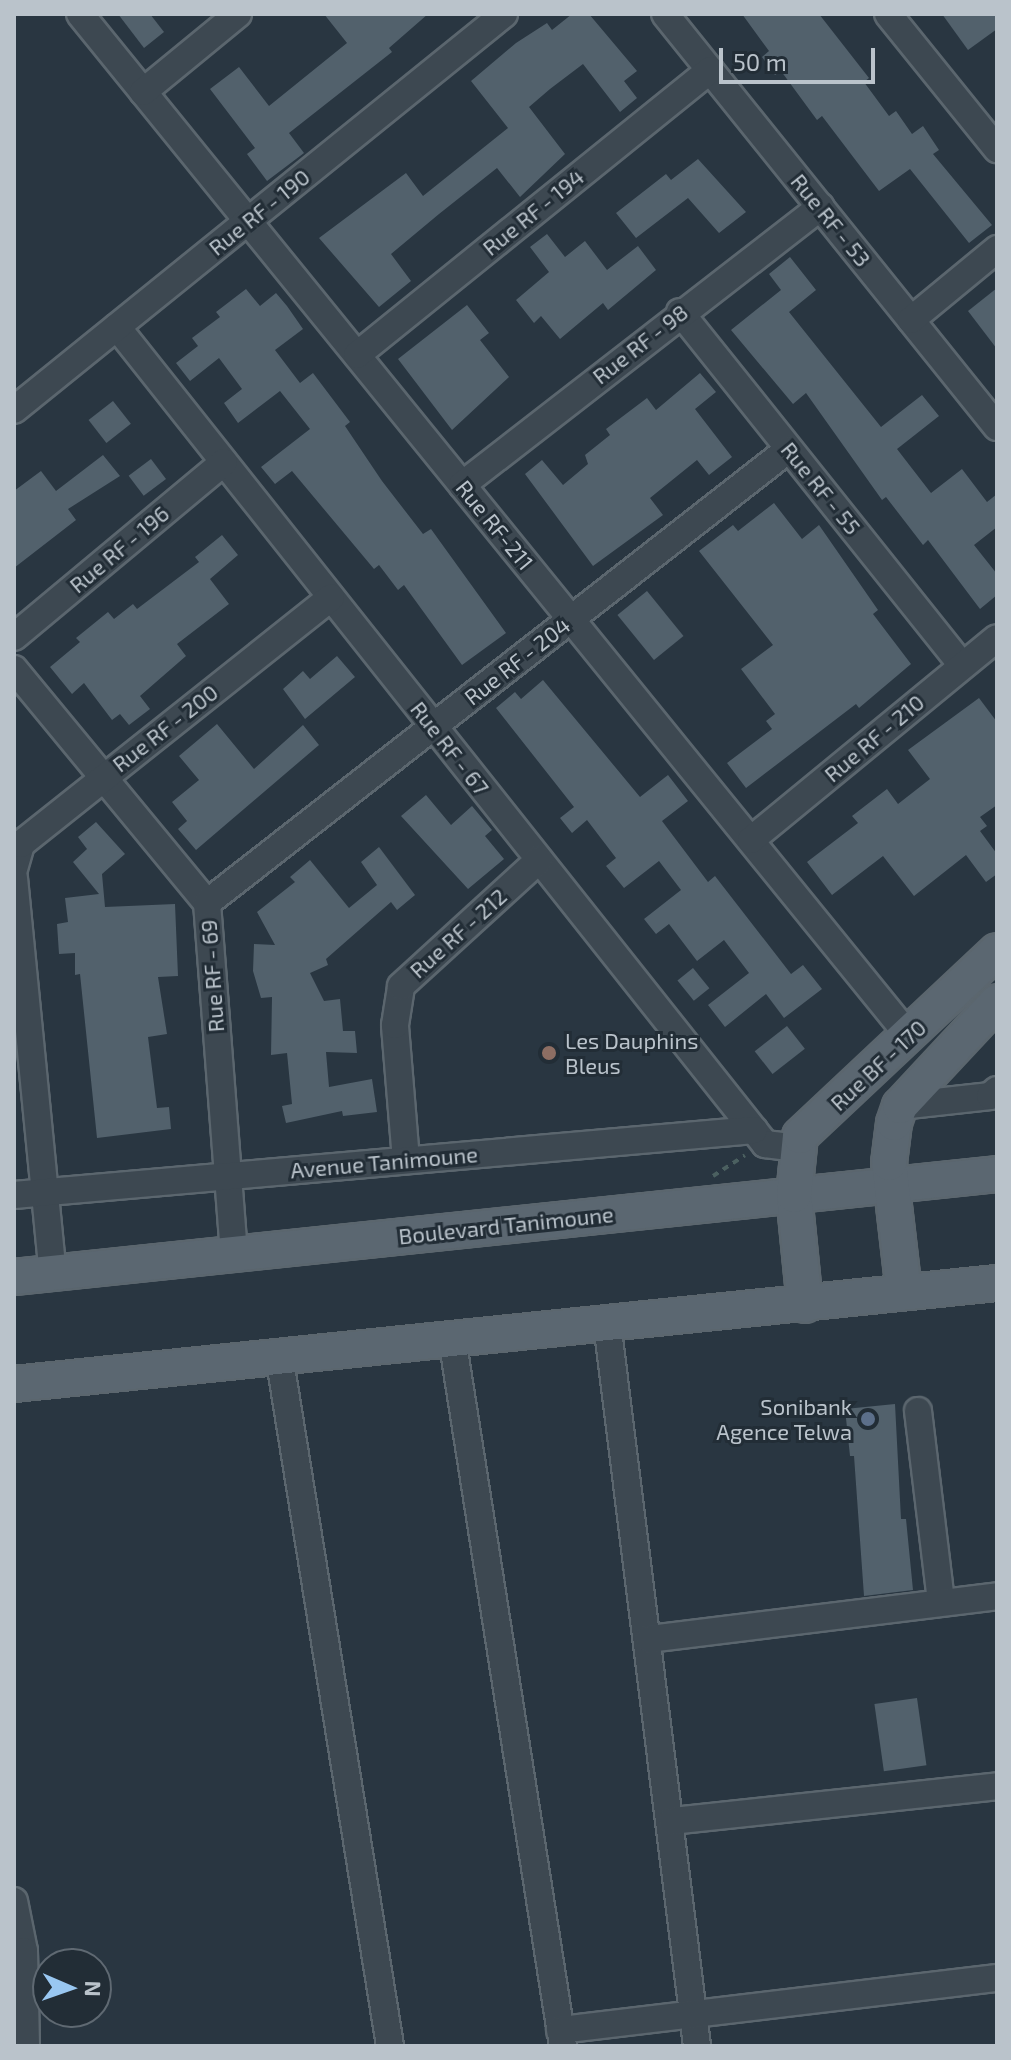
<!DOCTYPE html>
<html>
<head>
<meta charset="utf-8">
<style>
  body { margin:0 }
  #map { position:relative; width:1011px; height:2060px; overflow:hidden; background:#293641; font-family:"Exo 2",sans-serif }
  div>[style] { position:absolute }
  .building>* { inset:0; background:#52616c; transform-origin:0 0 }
  .path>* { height:4px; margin-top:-2px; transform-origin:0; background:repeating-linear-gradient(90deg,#4b6060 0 6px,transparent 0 12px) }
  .roads { filter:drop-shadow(2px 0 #5b666e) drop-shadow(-2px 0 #5b666e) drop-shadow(0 2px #5b666e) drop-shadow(0 -2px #5b666e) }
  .minor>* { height:26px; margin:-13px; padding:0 13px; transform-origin:13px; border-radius:13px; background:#3d4851 }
  .major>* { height:34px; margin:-17px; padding:0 17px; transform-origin:17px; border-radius:17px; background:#5b6771 }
  .dots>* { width:22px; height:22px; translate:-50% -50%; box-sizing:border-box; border:4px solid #222d36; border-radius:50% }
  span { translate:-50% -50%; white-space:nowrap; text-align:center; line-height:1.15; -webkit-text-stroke:6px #222d36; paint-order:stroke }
  .street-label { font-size:22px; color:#bac3cb }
  .poi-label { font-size:22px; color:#bac3cb }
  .left { translate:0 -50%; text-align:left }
  .right { translate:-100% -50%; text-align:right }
  .frame { position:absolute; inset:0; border:16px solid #bac3cb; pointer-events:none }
  .north { position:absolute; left:32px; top:1948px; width:80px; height:80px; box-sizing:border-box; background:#222d36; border:2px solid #5f6972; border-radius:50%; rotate:92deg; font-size:22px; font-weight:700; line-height:32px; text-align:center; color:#bac3cb }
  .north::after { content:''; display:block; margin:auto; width:28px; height:36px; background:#99c7f1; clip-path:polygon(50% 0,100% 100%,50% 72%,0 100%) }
  .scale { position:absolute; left:719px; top:48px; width:156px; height:36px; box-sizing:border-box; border:4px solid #bac3cb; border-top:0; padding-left:10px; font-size:24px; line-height:28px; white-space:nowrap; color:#bac3cb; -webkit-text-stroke:6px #222d36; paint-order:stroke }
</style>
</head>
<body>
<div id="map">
  <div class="building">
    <div style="clip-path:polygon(118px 14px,150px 14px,164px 32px,144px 48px)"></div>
    <div style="clip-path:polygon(324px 14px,428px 14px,389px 48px,392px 52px,289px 133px,304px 153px,267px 181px,247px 154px,255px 148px,210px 89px,239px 67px,269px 106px,347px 43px)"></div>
    <div style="clip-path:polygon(572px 14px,589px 14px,637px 71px,624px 81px,637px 98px,620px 112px,583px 64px,550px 89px,529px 107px,565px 154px,520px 197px,497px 168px,439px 214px,391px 254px,411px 281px,379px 307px,319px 238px,406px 173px,423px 196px,508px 128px,471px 81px,516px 43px,547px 23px,552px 30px)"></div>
    <div style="clip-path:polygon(742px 14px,819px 14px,869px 78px,864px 82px,889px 116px,896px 111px,912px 134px,923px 126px,939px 150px,933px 154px,992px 225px,969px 243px,910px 169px,879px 191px,822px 116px,817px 120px,781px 71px,775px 75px,762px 57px,769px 51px)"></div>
    <div style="clip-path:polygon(942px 14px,997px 14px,997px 29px,968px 50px)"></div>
    <div style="clip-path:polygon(698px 159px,746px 212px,719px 233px,688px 198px,636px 238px,616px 213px,666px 174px,671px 180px)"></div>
    <div style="clip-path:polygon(547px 234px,565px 257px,585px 241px,607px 270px,638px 246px,656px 270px,608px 310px,603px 303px,560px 339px,541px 316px,534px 323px,516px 300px,549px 272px,530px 247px)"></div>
    <div style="clip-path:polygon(790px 257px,816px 290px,789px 312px,881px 427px,922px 395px,939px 416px,897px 449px,931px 493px,962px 469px,987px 502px,997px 494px,997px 527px,974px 545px,997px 574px,997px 595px,980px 609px,928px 540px,923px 545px,886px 497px,882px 500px,806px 393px,793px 404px,731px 330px,781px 290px,769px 274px)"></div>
    <div style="clip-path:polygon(997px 288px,997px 349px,968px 311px)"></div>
    <div style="clip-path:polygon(246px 289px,260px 306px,276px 293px,287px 306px,303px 329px,275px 350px,300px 383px,313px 373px,350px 422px,345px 426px,382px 481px,423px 534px,431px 529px,506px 633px,462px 665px,404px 585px,398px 590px,379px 565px,374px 569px,292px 471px,275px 484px,261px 467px,310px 429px,280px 391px,238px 423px,224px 403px,242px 389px,219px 358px,190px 381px,176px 363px,198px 346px,192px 338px,220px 317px,216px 312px)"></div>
    <div style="clip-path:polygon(467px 305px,489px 333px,480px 340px,509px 377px,452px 430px,398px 359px)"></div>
    <div style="clip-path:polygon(700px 373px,716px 392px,695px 409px,732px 457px,709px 475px,697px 460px,650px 498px,663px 515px,593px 566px,525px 474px,542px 460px,563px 485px,588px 464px,585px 455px,610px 435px,606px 429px,647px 398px,656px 410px)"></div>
    <div style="left:113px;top:401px;width:29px;height:31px;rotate:52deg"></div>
    <div style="clip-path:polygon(103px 455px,120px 476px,68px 509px,76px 520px,14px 568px,14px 491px,41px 471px,56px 491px)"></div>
    <div style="left:151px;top:459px;width:25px;height:28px;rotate:53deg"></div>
    <div style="clip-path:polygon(774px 503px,802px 539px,819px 525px,878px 610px,873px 614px,911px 664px,859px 708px,856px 704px,746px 788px,727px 763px,772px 729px,766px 721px,775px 714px,741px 669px,773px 645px,699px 551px,733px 525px,738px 531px)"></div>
    <div style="clip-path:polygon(222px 535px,238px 555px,210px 579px,229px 604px,177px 644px,186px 656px,140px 696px,150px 709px,129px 725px,120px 714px,112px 720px,84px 683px,72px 694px,50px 667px,80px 642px,76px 638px,108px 612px,114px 619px,133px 604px,137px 609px,199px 562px,195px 557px)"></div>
    <div style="left:647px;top:591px;width:58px;height:38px;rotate:51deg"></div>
    <div style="clip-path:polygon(337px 656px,355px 677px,305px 719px,283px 689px,303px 671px,310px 679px)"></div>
    <div style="clip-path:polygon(543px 680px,640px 797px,668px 775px,688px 801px,662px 821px,708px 882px,715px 876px,791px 974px,803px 965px,822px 989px,784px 1018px,766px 994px,725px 1027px,708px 1005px,749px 973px,724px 940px,697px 961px,669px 924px,656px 934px,644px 919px,681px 890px,659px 861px,624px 888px,606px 866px,616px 858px,587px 820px,572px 833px,560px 818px,574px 807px,496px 708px,515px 692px,521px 699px)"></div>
    <div style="clip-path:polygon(979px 698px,997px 722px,997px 805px,980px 817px,987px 826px,980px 831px,997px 854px,997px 874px,986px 882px,966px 855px,914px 896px,883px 856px,832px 895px,807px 862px,858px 823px,852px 816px,887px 789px,898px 804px,930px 779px,908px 750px)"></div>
    <div style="clip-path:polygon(217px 724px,254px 769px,303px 725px,319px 745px,196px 850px,178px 829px,187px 821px,172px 802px,199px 780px,179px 756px)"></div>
    <div style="clip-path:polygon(426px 795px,451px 825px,472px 806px,492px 830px,485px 836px,504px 859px,468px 889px,401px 816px)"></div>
    <div style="clip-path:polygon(96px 822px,125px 854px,102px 874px,105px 907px,175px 904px,178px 976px,158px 977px,167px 1034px,148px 1037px,157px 1108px,169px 1107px,171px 1129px,97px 1138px,80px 974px,75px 975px,75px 953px,59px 954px,57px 924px,68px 922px,65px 898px,99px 894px,73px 862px,87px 849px,78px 837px)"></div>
    <div style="clip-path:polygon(379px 847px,415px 895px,397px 910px,391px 902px,326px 959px,328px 965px,310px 973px,324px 1001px,340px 999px,343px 1031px,355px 1031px,357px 1053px,326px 1052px,329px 1087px,372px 1079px,377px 1112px,343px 1116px,342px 1111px,286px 1123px,282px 1106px,292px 1104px,287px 1053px,271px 1055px,272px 997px,261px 998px,253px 971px,254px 944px,275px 945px,257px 912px,295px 882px,290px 877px,310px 860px,349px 908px,377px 885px,361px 862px)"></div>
    <div style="left:693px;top:968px;width:26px;height:20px;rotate:51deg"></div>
    <div style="left:787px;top:1026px;width:29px;height:41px;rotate:52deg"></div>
    <div style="clip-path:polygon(895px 1404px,901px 1519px,906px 1519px,913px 1590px,864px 1596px,854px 1456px,850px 1456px,845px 1409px)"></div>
    <div style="left:917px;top:1698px;width:68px;height:43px;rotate:82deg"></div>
  </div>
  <div class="path">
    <div style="left:713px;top:1176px;width:38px;rotate:-33deg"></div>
  </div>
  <div class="roads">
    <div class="minor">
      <div style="left:80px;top:14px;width:1317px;rotate:50.95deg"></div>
      <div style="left:665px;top:14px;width:530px;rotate:51.21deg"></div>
      <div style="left:888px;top:14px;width:174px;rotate:51.1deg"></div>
      <div style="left:143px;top:92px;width:123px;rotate:-39.4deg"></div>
      <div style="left:680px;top:312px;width:452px;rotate:51.4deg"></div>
      <div style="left:911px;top:320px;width:112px;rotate:-39.5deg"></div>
      <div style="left:117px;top:327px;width:1043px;rotate:51.58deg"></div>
      <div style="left:765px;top:1144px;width:31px;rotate:7deg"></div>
      <div style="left:357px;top:355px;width:454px;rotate:-38.9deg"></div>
      <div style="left:14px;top:410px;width:630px;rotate:-38.94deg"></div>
      <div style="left:462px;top:485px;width:454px;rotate:-37.8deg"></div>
      <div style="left:14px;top:637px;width:273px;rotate:-39.8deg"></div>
      <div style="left:14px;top:669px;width:303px;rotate:50.5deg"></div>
      <div style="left:207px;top:903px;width:353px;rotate:85.6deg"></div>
      <div style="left:751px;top:840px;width:318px;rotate:-39.4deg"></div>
      <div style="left:14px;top:869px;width:26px;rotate:-74deg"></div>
      <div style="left:21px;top:844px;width:396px;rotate:-38.5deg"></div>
      <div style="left:14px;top:878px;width:397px;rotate:84.4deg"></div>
      <div style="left:207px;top:903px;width:738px;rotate:-37.96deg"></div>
      <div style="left:900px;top:1106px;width:91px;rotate:-6.3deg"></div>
      <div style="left:990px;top:1096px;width:9px;rotate:-41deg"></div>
      <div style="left:406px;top:1160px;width:135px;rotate:-94.7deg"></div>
      <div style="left:395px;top:1025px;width:39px;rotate:-81deg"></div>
      <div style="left:401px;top:986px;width:187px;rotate:-42.4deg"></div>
      <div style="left:14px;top:1195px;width:743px;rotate:-5.02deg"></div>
      <div style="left:607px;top:1323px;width:729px;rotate:82.9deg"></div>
      <div style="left:452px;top:1338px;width:717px;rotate:81.09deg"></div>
      <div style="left:279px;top:1355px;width:700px;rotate:80.87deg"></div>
      <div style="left:918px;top:1411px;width:192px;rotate:83.1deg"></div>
      <div style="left:649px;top:1639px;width:351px;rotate:-7deg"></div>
      <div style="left:672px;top:1821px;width:327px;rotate:-6.1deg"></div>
      <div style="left:14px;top:1901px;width:51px;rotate:78.7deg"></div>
      <div style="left:24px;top:1951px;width:95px;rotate:88.8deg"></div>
      <div style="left:560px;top:2030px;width:440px;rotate:-6.8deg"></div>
    </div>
    <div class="major">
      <div style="left:14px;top:1277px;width:988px;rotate:-5.98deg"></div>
      <div style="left:904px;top:1292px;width:130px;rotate:-96.6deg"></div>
      <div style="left:889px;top:1163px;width:40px;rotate:-82.9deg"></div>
      <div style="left:894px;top:1123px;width:18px;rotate:-71deg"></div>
      <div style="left:900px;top:1106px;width:142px;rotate:-47deg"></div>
      <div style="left:805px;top:1305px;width:111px;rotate:-95.7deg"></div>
      <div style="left:794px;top:1195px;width:59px;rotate:-84.2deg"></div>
      <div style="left:800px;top:1136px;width:270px;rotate:-43.2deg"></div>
      <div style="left:14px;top:1384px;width:988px;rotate:-5.87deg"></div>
    </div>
  </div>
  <div class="dots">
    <div style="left:549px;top:1053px;background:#8d6e63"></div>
    <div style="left:868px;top:1419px;background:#5c6f8a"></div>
  </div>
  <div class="street-label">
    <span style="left:259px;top:212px;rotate:-39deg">Rue RF - 190</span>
    <span style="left:533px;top:212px;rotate:-39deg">Rue RF - 194</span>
    <span style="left:831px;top:220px;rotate:51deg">Rue RF - 53</span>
    <span style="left:640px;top:344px;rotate:-38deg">Rue RF - 98</span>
    <span style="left:821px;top:488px;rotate:51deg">Rue RF - 55</span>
    <span style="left:495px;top:525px;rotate:51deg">Rue RF-211</span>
    <span style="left:119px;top:549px;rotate:-40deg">Rue RF - 196</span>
    <span style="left:517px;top:661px;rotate:-38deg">Rue RF - 204</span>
    <span style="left:165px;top:728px;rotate:-38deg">Rue RF - 200</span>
    <span style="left:874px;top:738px;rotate:-40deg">Rue RF - 210</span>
    <span style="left:450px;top:748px;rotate:52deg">Rue RF - 67</span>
    <span style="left:458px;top:933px;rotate:-42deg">Rue RF - 212</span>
    <span style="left:212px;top:976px;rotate:-94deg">Rue RF - 69</span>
    <span style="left:878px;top:1065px;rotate:-43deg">Rue BF - 170</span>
    <span style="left:384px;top:1162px;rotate:-5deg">Avenue Tanimoune</span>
    <span style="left:506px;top:1225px;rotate:-6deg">Boulevard Tanimoune</span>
  </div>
  <div class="poi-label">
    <span class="left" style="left:565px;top:1053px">Les Dauphins<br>Bleus</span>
    <span class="right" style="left:852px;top:1419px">Sonibank<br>Agence Telwa</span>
  </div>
  <div class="frame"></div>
  <div class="north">N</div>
  <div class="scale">50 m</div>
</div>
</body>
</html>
